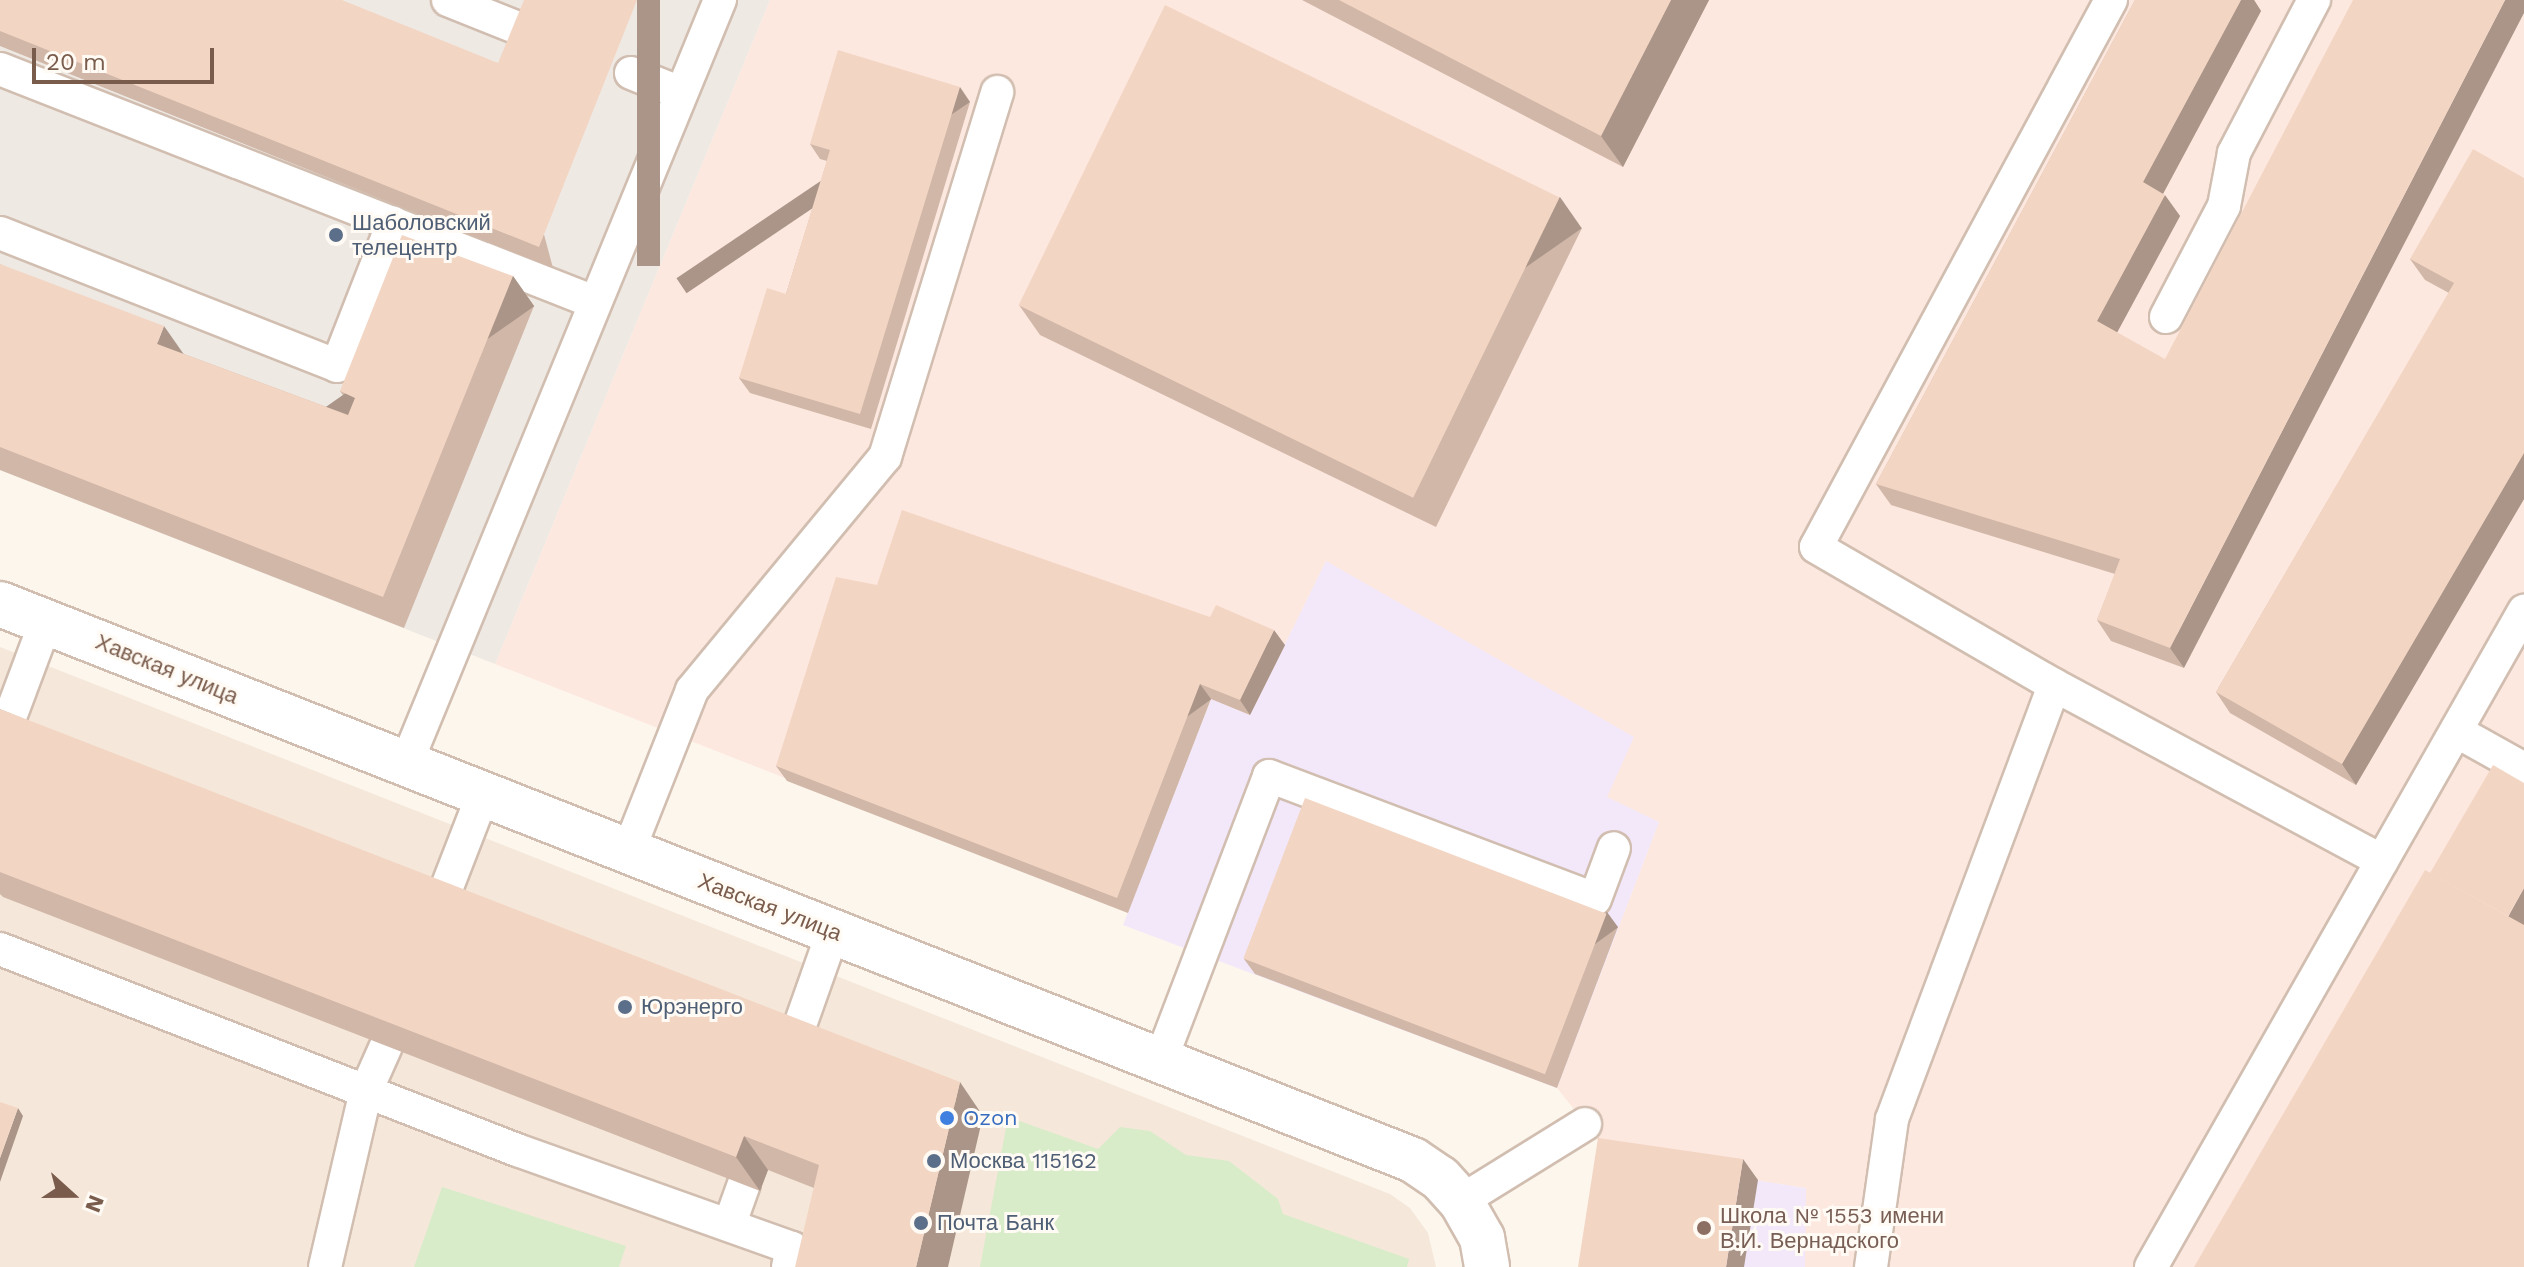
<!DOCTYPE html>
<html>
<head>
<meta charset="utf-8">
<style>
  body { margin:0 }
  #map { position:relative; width:2524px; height:1267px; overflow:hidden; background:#fdf6ec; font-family:"Work Sans",sans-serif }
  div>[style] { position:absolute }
  .residential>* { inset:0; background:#f5e8da }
  .commercial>* { inset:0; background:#fde8e0 }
  .industrial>* { inset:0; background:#efe9e4 }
  .education>* { inset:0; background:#f3e8fa }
  .green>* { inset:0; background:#d8ecc9 }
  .roads { filter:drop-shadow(2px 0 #d1beb0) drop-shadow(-2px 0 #d1beb0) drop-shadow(0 2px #d1beb0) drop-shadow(0 -2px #d1beb0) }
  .service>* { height:32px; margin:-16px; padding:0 16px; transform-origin:16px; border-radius:16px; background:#fff }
  .minor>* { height:44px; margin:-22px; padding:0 22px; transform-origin:22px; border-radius:22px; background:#fff }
  .wall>* { inset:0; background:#d1b7a8 }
  .shaded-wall>* { inset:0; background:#aa9588; transform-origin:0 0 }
  .building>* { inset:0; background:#f3d5c3; transform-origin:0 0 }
  .dots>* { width:22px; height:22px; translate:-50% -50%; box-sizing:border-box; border:4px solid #fffaf3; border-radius:50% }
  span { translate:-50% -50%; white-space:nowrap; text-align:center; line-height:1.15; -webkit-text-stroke:6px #fffaf3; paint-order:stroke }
  .service-label { font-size:22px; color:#4e5e75 }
  .left { translate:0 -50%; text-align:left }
  .street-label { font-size:22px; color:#7a5c4d }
  .shop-label { font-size:22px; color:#366cbe }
  .education-label { font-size:22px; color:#785e54 }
  .north { position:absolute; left:32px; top:1155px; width:80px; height:80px; -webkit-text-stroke:6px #fffaf3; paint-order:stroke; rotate:111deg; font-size:22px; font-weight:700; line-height:32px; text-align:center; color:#7a5c4d }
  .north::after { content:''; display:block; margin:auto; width:28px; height:36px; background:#7a5c4d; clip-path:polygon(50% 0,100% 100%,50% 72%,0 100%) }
  .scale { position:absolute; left:32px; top:48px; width:182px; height:36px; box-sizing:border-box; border:4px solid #7a5c4d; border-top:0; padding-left:10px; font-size:24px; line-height:28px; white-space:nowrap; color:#7a5c4d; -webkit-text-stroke:6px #fffaf3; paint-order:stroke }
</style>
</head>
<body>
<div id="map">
  <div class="residential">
    <div style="clip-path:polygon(0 647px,1390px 1194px,1410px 1208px,1428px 1233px,1436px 1267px,0 1267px)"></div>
  </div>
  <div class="commercial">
    <div style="clip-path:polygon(770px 0,2524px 0,2524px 1267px,1805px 1267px,1805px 1188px,1613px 1158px,1557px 1088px,1659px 822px,1607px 798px,1326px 561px,1250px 715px,1210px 700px,1128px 913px,495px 664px)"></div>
  </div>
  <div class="industrial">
    <div style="clip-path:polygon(0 0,770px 0,495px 664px,0 470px)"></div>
  </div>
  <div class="education">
    <div style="clip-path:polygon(1326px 561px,1634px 737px,1607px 797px,1659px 822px,1557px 1088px,1123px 925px,1211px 699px,1250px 715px)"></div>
    <div style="clip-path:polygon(1613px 1158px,1806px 1188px,1805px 1267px,1596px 1267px)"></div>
  </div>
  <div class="green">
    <div style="clip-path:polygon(1008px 1117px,1098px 1149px,1120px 1127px,1150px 1131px,1186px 1155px,1229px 1161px,1278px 1199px,1283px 1214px,1409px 1259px,1407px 1267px,980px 1267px)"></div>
    <div style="clip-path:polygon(442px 1187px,626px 1246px,619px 1267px,414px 1267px)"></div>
  </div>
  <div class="roads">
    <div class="service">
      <div style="left:448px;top:0;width:92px;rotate:21.8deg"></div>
      <div style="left:2111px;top:0;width:621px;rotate:118.34deg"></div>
      <div style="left:1816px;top:547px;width:275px;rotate:30.1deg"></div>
      <div style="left:2054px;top:685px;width:372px;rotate:28.2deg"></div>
      <div style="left:0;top:69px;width:638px;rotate:21.42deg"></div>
      <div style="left:631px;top:73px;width:54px;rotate:21.8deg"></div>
      <div style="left:0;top:233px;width:362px;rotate:21.5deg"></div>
      <div style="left:337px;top:366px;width:154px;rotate:-68.6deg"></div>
      <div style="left:2166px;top:317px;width:125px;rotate:-62.4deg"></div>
      <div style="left:2224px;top:206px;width:54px;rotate:-79.3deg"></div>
      <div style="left:2234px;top:153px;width:173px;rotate:-62.4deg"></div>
      <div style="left:2456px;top:731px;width:78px;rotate:29.2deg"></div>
      <div style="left:3px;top:736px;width:123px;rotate:-69.5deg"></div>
      <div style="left:406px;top:764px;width:826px;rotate:-67.66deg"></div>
      <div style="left:628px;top:852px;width:174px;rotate:-68.4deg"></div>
      <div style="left:692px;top:690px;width:303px;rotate:-50.4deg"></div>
      <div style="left:885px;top:457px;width:382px;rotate:-72.9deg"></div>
      <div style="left:440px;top:905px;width:119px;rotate:-68.8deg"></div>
      <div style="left:0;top:949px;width:555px;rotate:21.25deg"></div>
      <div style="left:517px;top:1150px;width:292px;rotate:19.6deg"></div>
      <div style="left:792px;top:1248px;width:19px;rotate:102deg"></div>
      <div style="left:794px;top:1042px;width:117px;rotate:-70.5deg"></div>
      <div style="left:1160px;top:1062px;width:306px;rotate:-69.1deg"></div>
      <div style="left:1269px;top:776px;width:348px;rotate:20.7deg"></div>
      <div style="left:1595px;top:899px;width:54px;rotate:-69.6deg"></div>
      <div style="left:1461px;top:1201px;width:146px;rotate:-31.8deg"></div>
      <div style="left:730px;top:1223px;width:41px;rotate:-70.3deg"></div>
      <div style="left:325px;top:1267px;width:181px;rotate:-76.9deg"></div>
      <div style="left:366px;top:1091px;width:49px;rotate:-66deg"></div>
      <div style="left:1871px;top:1267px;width:149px;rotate:-81.9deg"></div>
      <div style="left:1892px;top:1119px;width:463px;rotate:-69.5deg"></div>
      <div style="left:2151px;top:1267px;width:755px;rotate:-60.38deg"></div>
    </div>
    <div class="minor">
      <div style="left:0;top:604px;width:1518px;rotate:21.48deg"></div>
      <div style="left:1413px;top:1160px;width:32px;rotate:34deg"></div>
      <div style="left:1440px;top:1178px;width:31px;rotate:48deg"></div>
      <div style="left:1461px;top:1201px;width:43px;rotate:60.4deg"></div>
      <div style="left:1482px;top:1238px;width:29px;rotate:80deg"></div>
    </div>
  </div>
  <div class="wall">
    <div style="clip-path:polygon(0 0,498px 63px,553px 268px,0 46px)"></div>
    <div style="clip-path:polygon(1302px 0,1709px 0,1623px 167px)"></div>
    <div style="clip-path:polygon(2135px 0,2254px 0,2261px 11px,2163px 194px,2180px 216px,2117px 332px,2184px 668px,2111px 641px,2097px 620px,2115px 574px,1891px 505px,1876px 484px)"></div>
    <div style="clip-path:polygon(970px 102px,871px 429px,750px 393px,739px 378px,786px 294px,827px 161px,820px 159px,810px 144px)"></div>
    <div style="clip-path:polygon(2524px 178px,2524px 499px,2356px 785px,2230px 713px,2216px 692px,2449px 293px,2425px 280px,2410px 259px)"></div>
    <div style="clip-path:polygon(1582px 228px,1436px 527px,1040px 335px,1019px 305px)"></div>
    <div style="clip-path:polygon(0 264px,184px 354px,348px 415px,351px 407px,340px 391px,513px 276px,534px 306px,404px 628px,0 470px)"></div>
    <div style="clip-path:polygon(877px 585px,1285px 645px,1250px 715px,1211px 699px,1128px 913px,787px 781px,776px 766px)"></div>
    <div style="clip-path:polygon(0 709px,983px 1116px,814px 1188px,768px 1170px,760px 1191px,3px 897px,0 894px)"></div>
    <div style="clip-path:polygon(1618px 927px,1557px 1088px,1255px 974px,1244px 959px)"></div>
  </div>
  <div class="shaded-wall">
    <div style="left:637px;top:0;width:23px;height:266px"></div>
    <div style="clip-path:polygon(1671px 0,1709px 0,1623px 167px,1601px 136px)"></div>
    <div style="clip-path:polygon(2241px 0,2254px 0,2261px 11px,2158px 203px,2143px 182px)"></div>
    <div style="clip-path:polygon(2505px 0,2524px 0,2524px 13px,2184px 668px,2170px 648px)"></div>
    <div style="left:960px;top:87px;width:18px;height:342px;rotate:56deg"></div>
    <div style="clip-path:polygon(2165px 195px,2180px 216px,2112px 342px,2097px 321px)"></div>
    <div style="left:1560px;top:197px;width:38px;height:333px;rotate:55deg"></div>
    <div style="left:513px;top:276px;width:37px;height:346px;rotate:55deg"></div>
    <div style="clip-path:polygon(164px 326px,185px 356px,157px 344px)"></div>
    <div style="clip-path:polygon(2524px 453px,2524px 499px,2356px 785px,2342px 764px)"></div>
    <div style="clip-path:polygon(1274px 630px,1285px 645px,1250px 715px,1240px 700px)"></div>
    <div style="left:1200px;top:684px;width:19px;height:230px;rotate:54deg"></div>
    <div style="clip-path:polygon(2524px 888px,2524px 941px,2508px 917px)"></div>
    <div style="left:1607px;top:912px;width:19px;height:173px;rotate:54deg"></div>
    <div style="clip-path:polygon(960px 1082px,983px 1116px,948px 1267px,916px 1267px)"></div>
    <div style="clip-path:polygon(18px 1108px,23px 1116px,0 1182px,0 1158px)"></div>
    <div style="clip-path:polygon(744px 1136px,768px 1170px,760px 1191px,736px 1157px)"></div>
    <div style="clip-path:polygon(1743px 1159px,1758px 1180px,1744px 1267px,1726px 1267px)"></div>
  </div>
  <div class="building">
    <div style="clip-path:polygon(0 0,342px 0,498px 63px,524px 0,637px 0,539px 247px,0 31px)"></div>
    <div style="clip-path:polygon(1339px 0,1671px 0,1601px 136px)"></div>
    <div style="clip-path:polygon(2135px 0,2241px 0,2143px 182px,2165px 195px,2097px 321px,2165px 359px,2353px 0,2505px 0,2170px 648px,2097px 620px,2120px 559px,1876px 484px)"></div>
    <div style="left:1165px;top:5px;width:439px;height:334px;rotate:26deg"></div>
    <div style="clip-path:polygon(838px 50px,960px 87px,860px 414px,739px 378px,767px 288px,786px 294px,830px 150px,810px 144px)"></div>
    <div style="clip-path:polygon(2473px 149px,2524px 178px,2524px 453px,2342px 764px,2216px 692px,2454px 283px,2410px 259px)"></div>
    <div style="clip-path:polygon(402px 235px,513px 276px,383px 597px,0 447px,0 264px,164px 326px,157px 344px,348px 415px,355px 398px,340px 391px)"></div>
    <div style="clip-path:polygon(902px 510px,1210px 617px,1216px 605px,1274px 630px,1240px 700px,1200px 684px,1117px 898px,776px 766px,836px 577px,877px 585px)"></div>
    <div style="clip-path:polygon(0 709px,960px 1082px,916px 1267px,795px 1267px,819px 1165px,744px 1136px,736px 1157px,0 872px)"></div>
    <div style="clip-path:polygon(2493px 765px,2524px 783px,2524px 888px,2508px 916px,2430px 873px)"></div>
    <div style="left:1305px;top:798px;width:323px;height:172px;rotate:21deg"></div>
    <div style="clip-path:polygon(2425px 870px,2524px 925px,2524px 1267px,2194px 1267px)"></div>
    <div style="clip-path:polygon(0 1102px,18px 1108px,0 1158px)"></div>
    <div style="clip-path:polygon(1598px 1138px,1743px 1159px,1726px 1267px,1578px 1267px)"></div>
  </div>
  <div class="dots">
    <div style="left:336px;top:235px;background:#5c6f8a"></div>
    <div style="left:625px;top:1007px;background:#5c6f8a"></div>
    <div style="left:947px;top:1118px;background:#3f7fe0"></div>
    <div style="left:934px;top:1161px;background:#5c6f8a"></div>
    <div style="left:921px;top:1223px;background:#5c6f8a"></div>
    <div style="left:1704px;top:1228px;background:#8d6e63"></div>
  </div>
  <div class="service-label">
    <span class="left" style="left:352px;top:235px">Шаболовский<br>телецентр</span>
    <span class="left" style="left:641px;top:1007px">Юрэнерго</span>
    <span class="left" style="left:950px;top:1161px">Москва 115162</span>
    <span class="left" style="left:937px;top:1223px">Почта Банк</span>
  </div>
  <div class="street-label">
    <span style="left:167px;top:669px;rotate:22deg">Хавская улица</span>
    <span style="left:770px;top:907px;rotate:21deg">Хавская улица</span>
  </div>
  <div class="shop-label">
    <span class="left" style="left:963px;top:1118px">Ozon</span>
  </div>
  <div class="education-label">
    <span class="left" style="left:1720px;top:1228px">Школа № 1553 имени<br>В.И. Вернадского</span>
  </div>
  <div class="north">N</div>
  <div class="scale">20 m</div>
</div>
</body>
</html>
